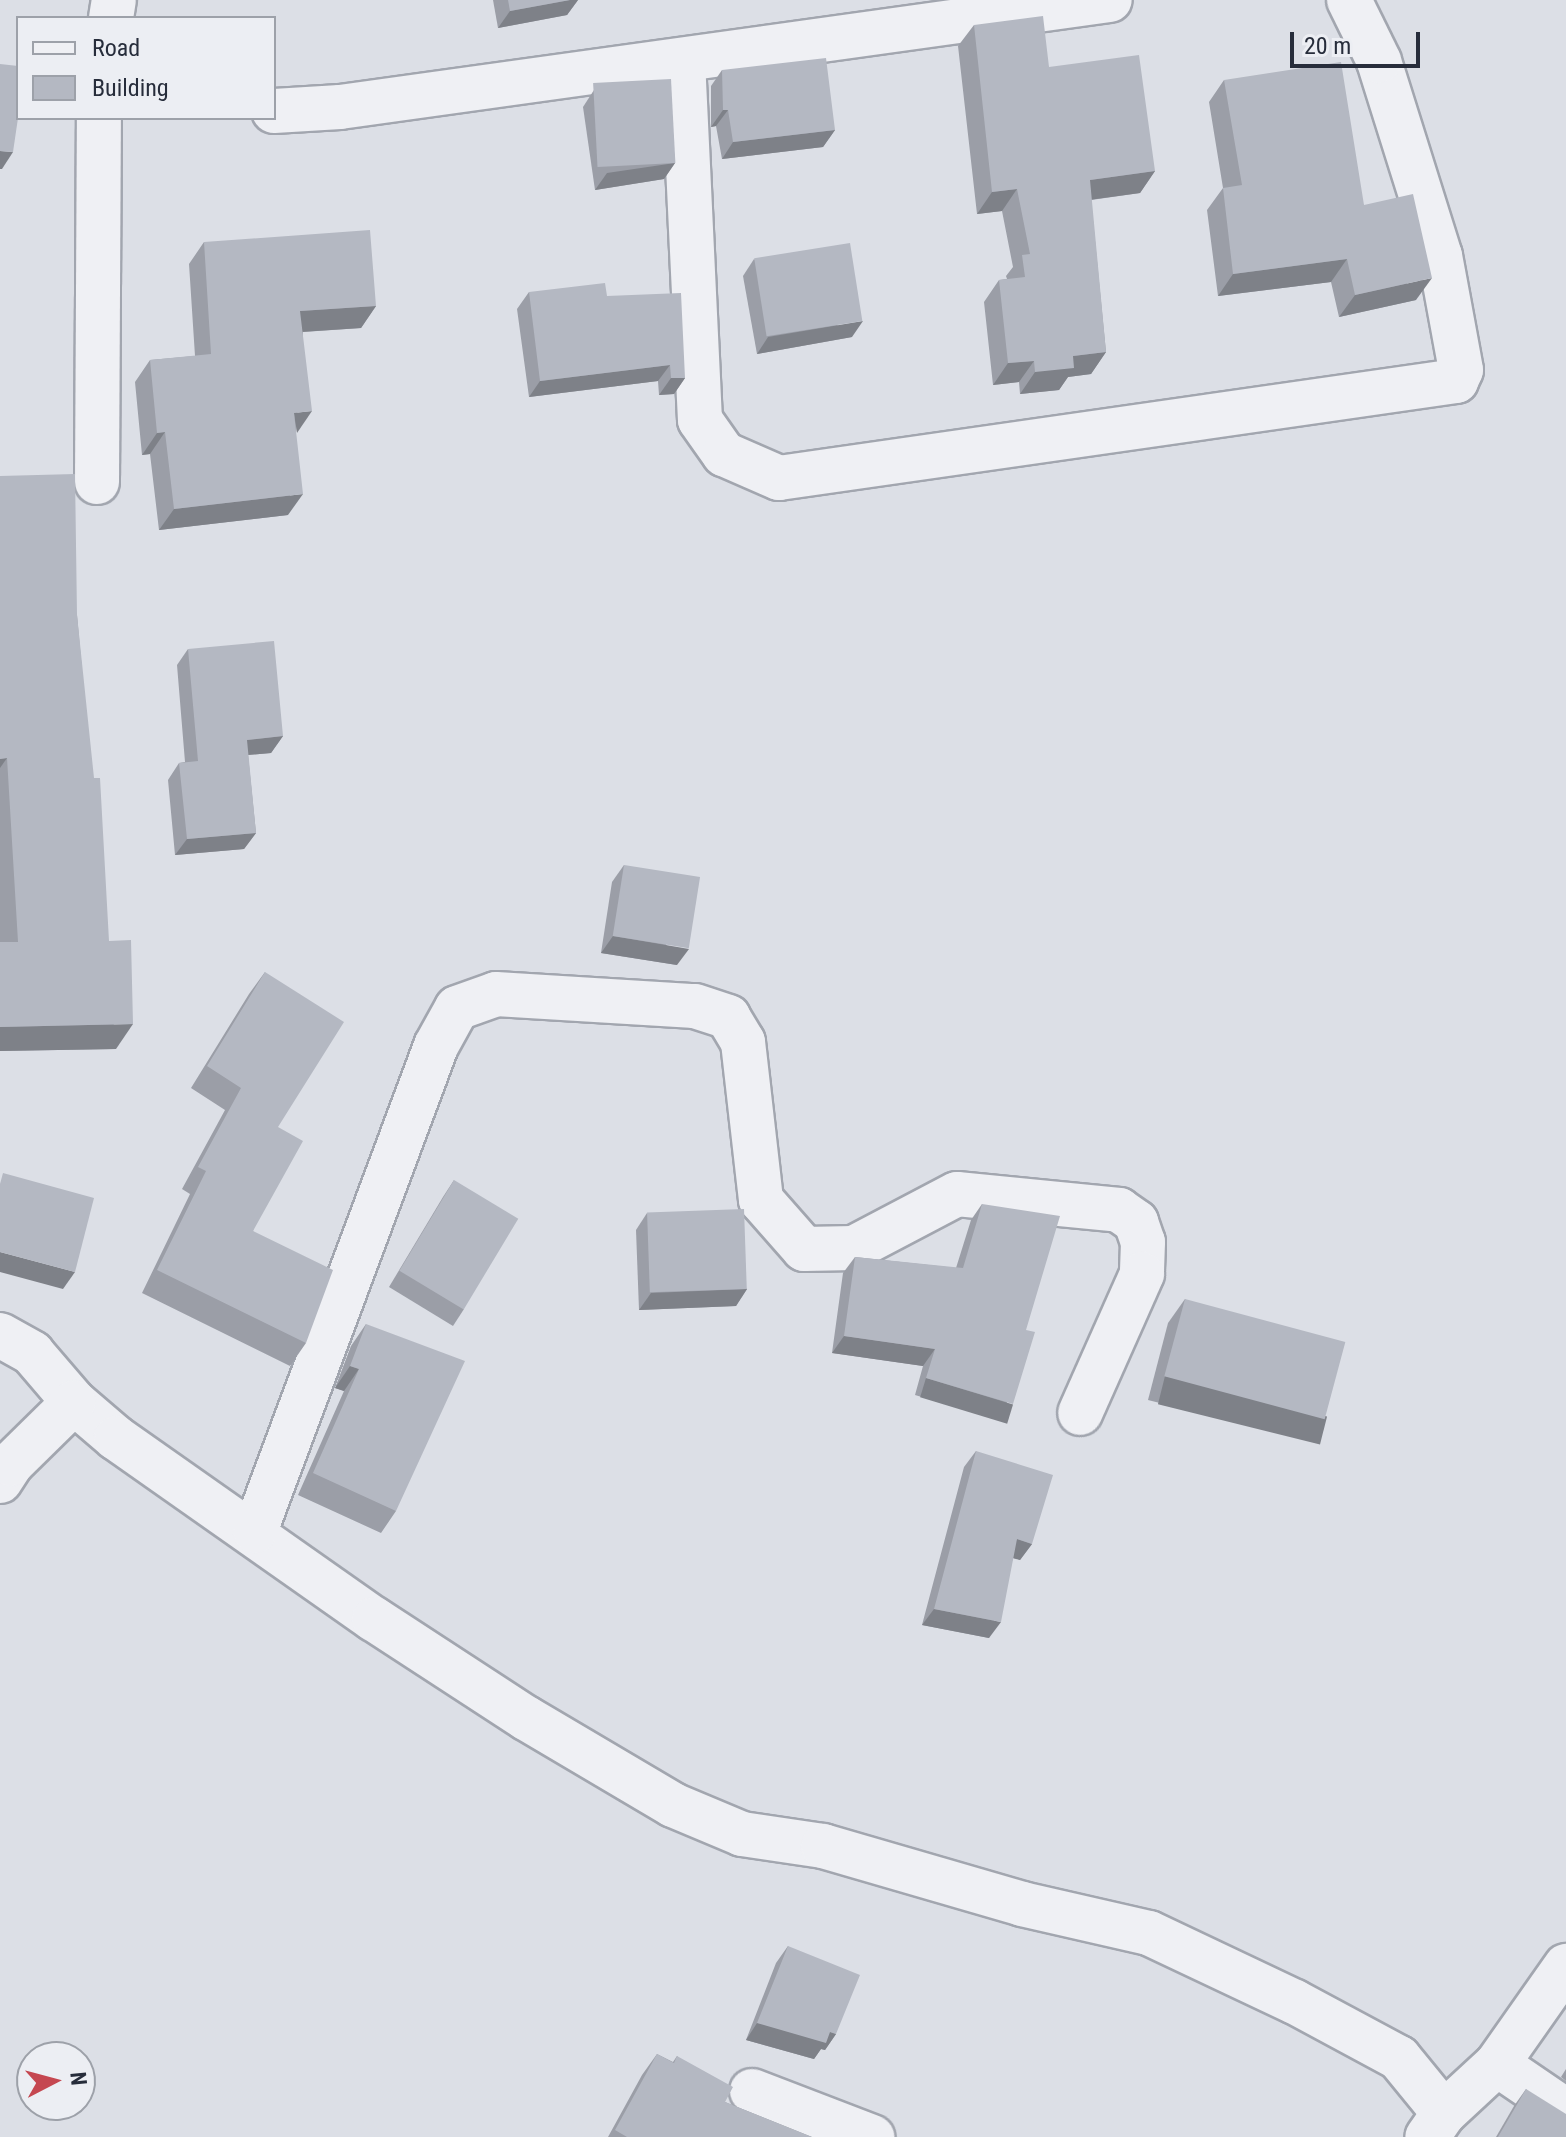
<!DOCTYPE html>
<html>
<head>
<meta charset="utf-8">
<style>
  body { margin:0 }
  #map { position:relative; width:1566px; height:2137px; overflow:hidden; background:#dcdfe6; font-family:"Roboto Condensed",sans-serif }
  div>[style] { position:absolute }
  .roads { filter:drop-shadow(2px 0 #a2a6af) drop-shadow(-2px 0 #a2a6af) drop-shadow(0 2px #a2a6af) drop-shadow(0 -2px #a2a6af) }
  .minor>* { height:44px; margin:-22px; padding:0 22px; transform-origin:22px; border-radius:22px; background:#eff0f4 }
  .wall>* { inset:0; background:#9b9ea7 }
  .shaded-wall>* { inset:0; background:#7e8188; transform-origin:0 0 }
  .building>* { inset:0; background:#b4b8c2; transform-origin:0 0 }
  span { translate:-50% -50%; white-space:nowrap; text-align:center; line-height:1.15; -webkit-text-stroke:6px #eceef3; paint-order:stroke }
  .legend { position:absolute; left:16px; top:16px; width:260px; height:104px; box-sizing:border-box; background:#eceef3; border:2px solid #9da1a9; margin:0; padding:10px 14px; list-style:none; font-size:24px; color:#272d3b }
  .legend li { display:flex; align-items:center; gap:16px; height:40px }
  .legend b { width:40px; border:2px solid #9da1a9 }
  .north { position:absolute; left:16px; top:2041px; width:80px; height:80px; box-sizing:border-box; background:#eceef3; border:2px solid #9da1a9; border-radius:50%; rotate:84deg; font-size:22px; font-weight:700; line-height:32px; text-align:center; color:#272d3b }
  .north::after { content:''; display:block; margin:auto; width:28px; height:36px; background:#c54750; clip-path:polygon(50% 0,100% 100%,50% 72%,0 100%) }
  .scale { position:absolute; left:1290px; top:32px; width:130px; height:36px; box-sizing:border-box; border:4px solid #272d3b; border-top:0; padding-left:10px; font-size:24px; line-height:28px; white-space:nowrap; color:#272d3b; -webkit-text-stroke:6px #eceef3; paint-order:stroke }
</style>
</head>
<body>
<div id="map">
  <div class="roads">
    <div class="minor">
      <div style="left:111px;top:18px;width:18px;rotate:-81deg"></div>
      <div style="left:683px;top:60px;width:360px;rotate:87.3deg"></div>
      <div style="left:700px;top:420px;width:42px;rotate:54.8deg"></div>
      <div style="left:724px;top:454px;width:60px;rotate:23.6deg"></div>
      <div style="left:779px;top:478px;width:684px;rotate:-8.15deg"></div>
      <div style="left:1456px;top:381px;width:12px;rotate:-66deg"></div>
      <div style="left:1461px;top:370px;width:116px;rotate:-100.4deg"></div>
      <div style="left:1440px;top:256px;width:204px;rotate:-107.4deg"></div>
      <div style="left:1379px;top:61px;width:68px;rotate:-116.2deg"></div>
      <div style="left:274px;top:111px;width:66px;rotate:-3.5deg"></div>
      <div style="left:340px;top:107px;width:777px;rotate:-7.91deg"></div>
      <div style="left:97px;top:482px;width:364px;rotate:-89.7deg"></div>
      <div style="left:0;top:1335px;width:37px;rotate:29deg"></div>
      <div style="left:32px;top:1353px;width:65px;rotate:49.4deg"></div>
      <div style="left:74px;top:1402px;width:55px;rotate:40.6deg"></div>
      <div style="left:116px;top:1438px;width:315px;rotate:35.1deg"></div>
      <div style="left:374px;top:1619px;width:181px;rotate:33.1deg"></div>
      <div style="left:526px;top:1718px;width:171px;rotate:30.6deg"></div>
      <div style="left:673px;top:1805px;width:75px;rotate:22.8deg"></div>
      <div style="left:742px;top:1834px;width:82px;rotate:8.4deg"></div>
      <div style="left:823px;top:1846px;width:207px;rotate:16.2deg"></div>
      <div style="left:1022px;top:1904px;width:130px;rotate:12.9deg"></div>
      <div style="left:1149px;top:1933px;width:161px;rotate:25.3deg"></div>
      <div style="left:1295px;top:2002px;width:118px;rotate:28.3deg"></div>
      <div style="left:1399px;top:2058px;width:71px;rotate:50.7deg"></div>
      <div style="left:1444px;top:2113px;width:29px;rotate:125deg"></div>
      <div style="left:0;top:1481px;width:20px;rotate:-57deg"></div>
      <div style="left:11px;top:1464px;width:88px;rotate:-44.5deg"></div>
      <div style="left:255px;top:1531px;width:518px;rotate:-69.53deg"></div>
      <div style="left:436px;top:1046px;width:43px;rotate:-61.1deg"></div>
      <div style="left:457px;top:1008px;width:41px;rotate:-19.7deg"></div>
      <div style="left:496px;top:994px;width:199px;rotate:3.5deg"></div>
      <div style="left:695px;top:1006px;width:35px;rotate:18deg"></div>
      <div style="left:728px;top:1017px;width:29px;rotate:59deg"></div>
      <div style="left:743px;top:1042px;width:159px;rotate:83.5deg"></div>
      <div style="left:761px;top:1200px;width:65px;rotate:48.7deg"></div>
      <div style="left:804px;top:1249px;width:50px;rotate:-1.1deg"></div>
      <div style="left:854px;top:1248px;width:116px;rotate:-27.7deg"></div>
      <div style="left:957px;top:1194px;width:163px;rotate:5.6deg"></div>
      <div style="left:1119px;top:1210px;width:21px;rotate:35deg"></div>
      <div style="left:1136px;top:1222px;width:21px;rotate:71deg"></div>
      <div style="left:1143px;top:1242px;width:32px;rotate:92deg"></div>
      <div style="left:1142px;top:1274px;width:152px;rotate:114deg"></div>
      <div style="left:1497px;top:2064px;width:83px;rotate:34.3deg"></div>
      <div style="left:752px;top:2091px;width:129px;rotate:21deg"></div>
      <div style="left:1444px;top:2113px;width:72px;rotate:-42.8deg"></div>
      <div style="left:1497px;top:2064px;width:120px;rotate:-54.9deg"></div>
    </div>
  </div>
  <div class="wall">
    <div style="clip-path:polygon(493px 0,578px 0,567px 15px,498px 28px)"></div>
    <div style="clip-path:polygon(974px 25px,1049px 67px,1155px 171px,1140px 193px,1091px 200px,1106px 352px,1091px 374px,1068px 377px,1059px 390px,1020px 394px,1019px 382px,993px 385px,984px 302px,999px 280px,1007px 279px,1006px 276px,1013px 267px,1002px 211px,977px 214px,958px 46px)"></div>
    <div style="clip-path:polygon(722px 70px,835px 130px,823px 147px,722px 159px,716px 126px,711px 127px,711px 86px)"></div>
    <div style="clip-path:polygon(1224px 80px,1364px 205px,1416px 300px,1339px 317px,1331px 282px,1218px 296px,1207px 210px,1223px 188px,1209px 102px)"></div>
    <div style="clip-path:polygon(594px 90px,675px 163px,664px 179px,595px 190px,583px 107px)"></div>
    <div style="clip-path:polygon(204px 242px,376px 306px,361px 328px,303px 332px,296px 433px,288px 515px,159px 530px,150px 454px,142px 455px,135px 382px,150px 360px,195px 356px,189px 264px)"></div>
    <div style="clip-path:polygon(754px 259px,852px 337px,757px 354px,743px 276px)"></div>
    <div style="clip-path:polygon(529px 292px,607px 296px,685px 378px,674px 394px,659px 395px,658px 381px,529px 397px,517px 309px)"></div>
    <div style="clip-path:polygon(0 476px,77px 615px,116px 1049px,0 1051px)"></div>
    <div style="clip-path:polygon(188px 649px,283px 736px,271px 753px,248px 755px,256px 833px,244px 849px,175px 855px,168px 780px,179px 763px,185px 762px,177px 665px)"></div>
    <div style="clip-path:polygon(624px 865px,677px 965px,601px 953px,612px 882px)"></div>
    <div style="clip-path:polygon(265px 972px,278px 1127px,253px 1231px,306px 1343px,290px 1366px,142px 1293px,190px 1194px,182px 1189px,225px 1110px,191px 1088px,249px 994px)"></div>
    <div style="clip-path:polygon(454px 1180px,464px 1309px,453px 1326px,389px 1287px,443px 1197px)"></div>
    <div style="clip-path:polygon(982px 1204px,1026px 1330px,1002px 1421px,915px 1395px,923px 1366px,832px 1353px,843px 1273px,855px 1257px,956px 1268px,971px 1220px)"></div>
    <div style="clip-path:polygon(647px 1213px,747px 1289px,736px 1306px,639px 1310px,636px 1230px)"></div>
    <div style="clip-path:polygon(1185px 1299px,1310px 1441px,1148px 1400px,1168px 1323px)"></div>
    <div style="clip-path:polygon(366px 1324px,396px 1511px,381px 1533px,298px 1495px,344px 1391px,335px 1388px,351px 1346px)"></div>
    <div style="clip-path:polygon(976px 1451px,1032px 1544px,1020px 1560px,1013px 1558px,989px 1638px,922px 1625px,964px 1467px)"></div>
    <div style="clip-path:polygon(788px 1946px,836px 2034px,825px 2050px,821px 2049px,814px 2059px,746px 2040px,776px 1963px)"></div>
    <div style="clip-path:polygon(657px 2054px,673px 2062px,677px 2056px,725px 2102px,812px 2137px,608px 2137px,642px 2075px)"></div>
    <div style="clip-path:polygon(1566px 2069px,1566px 2081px,1561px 2077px)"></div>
    <div style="clip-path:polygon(1526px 2089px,1566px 2137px,1496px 2137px,1514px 2106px)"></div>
  </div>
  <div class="shaded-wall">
    <div style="clip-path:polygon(570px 0,578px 0,567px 15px,498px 28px,510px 11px)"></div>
    <div style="clip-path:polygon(723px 110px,728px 110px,716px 126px,711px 127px)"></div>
    <div style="clip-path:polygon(835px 130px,823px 147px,722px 159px,733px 142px)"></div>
    <div style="clip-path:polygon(0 151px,13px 152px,2px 169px,0 169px)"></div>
    <div style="clip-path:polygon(675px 163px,664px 179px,595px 190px,607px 173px)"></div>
    <div style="clip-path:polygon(1155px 171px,1140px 193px,1074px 202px,1090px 180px)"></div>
    <div style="clip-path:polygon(1017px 189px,1002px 211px,977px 214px,992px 192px)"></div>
    <div style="clip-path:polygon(1347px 259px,1331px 282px,1218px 296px,1233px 274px)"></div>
    <div style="clip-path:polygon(1432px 278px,1416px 300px,1339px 317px,1355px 295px)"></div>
    <div style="clip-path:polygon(376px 306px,361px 328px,285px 333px,300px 311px)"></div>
    <div style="clip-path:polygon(863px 321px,852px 337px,757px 354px,768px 337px)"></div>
    <div style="clip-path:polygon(1106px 352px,1091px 374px,1068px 377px,1059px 390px,1020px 394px,1035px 372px,1073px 356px)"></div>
    <div style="clip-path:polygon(1034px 361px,1019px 382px,993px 385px,1008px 363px)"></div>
    <div style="clip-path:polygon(670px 365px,658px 381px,529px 397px,540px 381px)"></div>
    <div style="clip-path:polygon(671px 378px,685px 378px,674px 394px,659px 395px)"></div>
    <div style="clip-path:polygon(312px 411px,297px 433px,294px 413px)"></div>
    <div style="clip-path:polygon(165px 432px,150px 454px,142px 455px,157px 433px)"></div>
    <div style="clip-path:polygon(303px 494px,288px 515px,159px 530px,174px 509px)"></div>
    <div style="clip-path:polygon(283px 736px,271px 753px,235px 756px,247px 740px)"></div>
    <div style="clip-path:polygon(7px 758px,0 768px,0 759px)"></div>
    <div style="clip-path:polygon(256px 833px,244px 849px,175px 855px,187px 839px)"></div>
    <div style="clip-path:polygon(613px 936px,689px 949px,677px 965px,601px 953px)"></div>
    <div style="clip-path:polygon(133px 1024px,116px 1049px,0 1051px,0 1027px)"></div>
    <div style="clip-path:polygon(0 1252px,75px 1272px,63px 1289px,0 1272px)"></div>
    <div style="clip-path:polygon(747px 1289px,736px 1306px,639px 1310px,651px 1293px)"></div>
    <div style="clip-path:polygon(844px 1336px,935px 1349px,923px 1366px,832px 1353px)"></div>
    <div style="clip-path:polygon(350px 1366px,359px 1369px,344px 1391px,335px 1388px)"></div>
    <div style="left:1165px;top:1376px;width:167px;height:29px;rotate:14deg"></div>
    <div style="left:926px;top:1378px;width:91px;height:20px;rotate:17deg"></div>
    <div style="clip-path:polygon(1017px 1539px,1032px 1544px,1020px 1560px,1006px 1556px)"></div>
    <div style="clip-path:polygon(934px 1609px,1001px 1622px,989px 1638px,922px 1625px)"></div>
    <div style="clip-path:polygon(757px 2023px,830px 2032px,836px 2034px,825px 2050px,821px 2049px,814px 2059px,746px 2040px)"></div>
  </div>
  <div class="building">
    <div style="clip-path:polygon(508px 0,570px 0,510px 11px)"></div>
    <div style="clip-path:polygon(1043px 16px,1049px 67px,1139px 55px,1155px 171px,1090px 180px,1106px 352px,1073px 356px,1074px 368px,1035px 372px,1034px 361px,1008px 363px,999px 280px,1025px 277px,1022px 255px,1030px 254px,1017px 189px,992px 192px,974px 25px)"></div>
    <div style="clip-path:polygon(826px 58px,835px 130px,733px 142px,728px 110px,723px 110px,722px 70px)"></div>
    <div style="clip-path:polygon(1341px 62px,1364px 205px,1413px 194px,1432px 278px,1355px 295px,1347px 259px,1233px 274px,1223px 188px,1242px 185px,1224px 80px)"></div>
    <div style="clip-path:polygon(0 64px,18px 66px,18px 118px,13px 152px,0 151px)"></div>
    <div style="left:671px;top:79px;width:84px;height:78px;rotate:87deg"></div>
    <div style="clip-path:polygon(370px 230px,376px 306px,300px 311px,312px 411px,294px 413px,303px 494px,174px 509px,165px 432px,157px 433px,150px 360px,211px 354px,204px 242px)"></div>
    <div style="left:850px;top:243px;width:79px;height:97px;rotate:81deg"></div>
    <div style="clip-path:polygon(605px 283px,607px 296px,681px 293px,685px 378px,671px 378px,670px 365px,540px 381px,529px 292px)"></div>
    <div style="clip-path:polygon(75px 474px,77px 615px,94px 778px,100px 778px,109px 941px,131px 940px,133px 1024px,0 1027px,0 942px,18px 942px,7px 758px,0 759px,0 476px)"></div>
    <div style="clip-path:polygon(274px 641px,283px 736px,247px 740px,256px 833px,187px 839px,179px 763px,198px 761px,188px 649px)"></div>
    <div style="left:624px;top:865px;width:77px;height:72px;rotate:9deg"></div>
    <div style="clip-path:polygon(265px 972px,344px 1022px,278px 1127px,303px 1141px,253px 1231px,333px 1270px,306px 1343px,157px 1270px,206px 1171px,198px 1167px,241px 1088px,207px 1066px)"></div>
    <div style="clip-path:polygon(3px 1173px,94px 1198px,75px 1272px,0 1252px,0 1184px)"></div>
    <div style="left:454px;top:1180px;width:75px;height:106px;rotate:31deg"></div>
    <div style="clip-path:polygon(982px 1204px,1060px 1216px,1026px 1330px,1035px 1332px,1013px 1404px,926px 1378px,935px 1349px,844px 1336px,855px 1257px,963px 1268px)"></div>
    <div style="left:744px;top:1209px;width:80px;height:97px;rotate:88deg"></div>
    <div style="left:1185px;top:1299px;width:166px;height:80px;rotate:15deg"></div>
    <div style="clip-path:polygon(366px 1324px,465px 1361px,396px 1511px,313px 1473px,359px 1369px,350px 1366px)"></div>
    <div style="clip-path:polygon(976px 1451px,1053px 1475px,1032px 1544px,1017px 1539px,1001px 1622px,934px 1609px)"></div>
    <div style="clip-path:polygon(788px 1946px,860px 1975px,836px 2034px,830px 2032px,826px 2043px,757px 2023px)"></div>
    <div style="clip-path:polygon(657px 2054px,674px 2063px,677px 2056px,733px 2087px,725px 2102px,812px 2137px,627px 2137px,615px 2130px)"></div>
    <div style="clip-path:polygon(1526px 2089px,1566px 2114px,1566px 2137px,1498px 2137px)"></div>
  </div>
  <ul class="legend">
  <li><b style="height:10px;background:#eff0f4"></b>Road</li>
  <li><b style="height:22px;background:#b4b8c2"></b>Building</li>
  </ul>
  <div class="north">N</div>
  <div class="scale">20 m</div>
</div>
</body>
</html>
